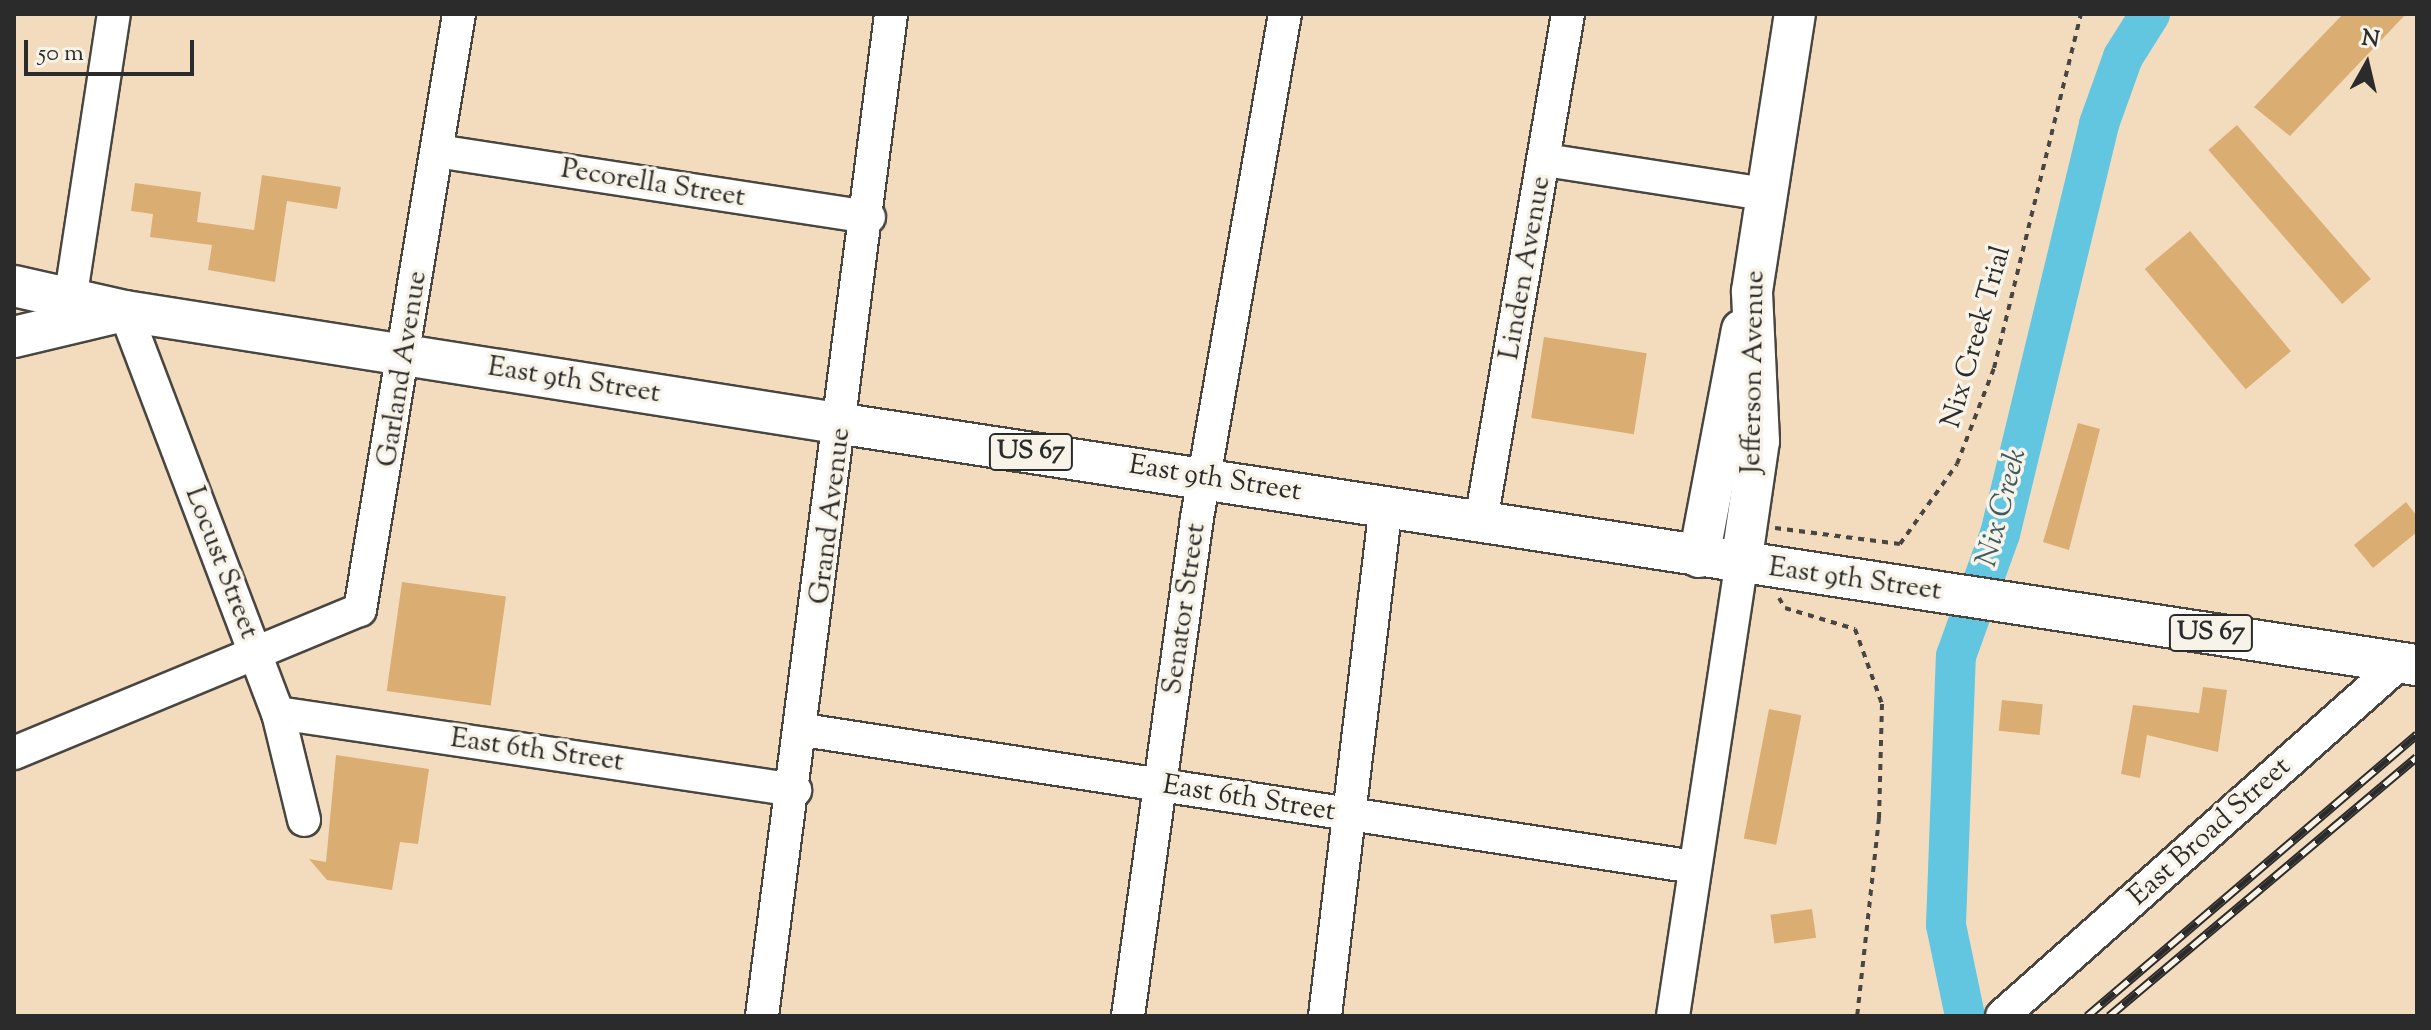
<!DOCTYPE html>
<html>
<head>
<meta charset="utf-8">
<style>
  body { margin:0 }
  #map { position:relative; width:2431px; height:1030px; overflow:hidden; background:#f3dcbe; font-family:"Sorts Mill Goudy",serif }
  div>[style] { position:absolute }
  .river>* { height:40px; margin:-20px; padding:0 20px; transform-origin:20px; border-radius:20px; background:#62c6e0 }
  .building>* { inset:0; background:#daae73; transform-origin:0 0 }
  .path>* { height:4px; margin-top:-2px; transform-origin:0; background:repeating-linear-gradient(90deg,#494641 0 6px,transparent 0 12px) }
  .roads { filter:drop-shadow(2px 0 #494641) drop-shadow(-2px 0 #494641) drop-shadow(0 2px #494641) drop-shadow(0 -2px #494641) }
  .minor>* { height:32px; margin:-16px; padding:0 16px; transform-origin:16px; border-radius:16px; background:#fff }
  .major>* { height:40px; margin:-20px; padding:0 20px; transform-origin:20px; border-radius:20px; background:#fff }
  .rail>* { height:9px; margin-top:-4.5px; transform-origin:0; background:repeating-linear-gradient(90deg,#f7f3e8 0 18px,#2b2b2b 0 36px); box-sizing:border-box; border-block:2px solid #2b2b2b }
  span { translate:-50% -50%; white-space:nowrap; text-align:center; line-height:1.15; -webkit-text-stroke:7px #f7f3e8; paint-order:stroke }
  .shield-label span { padding:2px 6px; background:#f7f3e8; border:2px solid; border-radius:6px; -webkit-text-stroke-width:0 }
  .shield-label { font-size:26px; color:#2b2b2b; font-weight:700 }
  .street-label { font-size:28px; color:#2b2b2b }
  .water-label { font-size:30px; color:#3c5a61; font-style:italic }
  .frame { position:absolute; inset:0; border:16px solid #2b2b2b; pointer-events:none }
  .north { position:absolute; left:2327px; top:24px; width:80px; height:80px; -webkit-text-stroke:6px #f7f3e8; paint-order:stroke; rotate:8deg; font-size:22px; font-weight:700; line-height:32px; text-align:center; color:#2b2b2b }
  .north::after { content:''; display:block; margin:auto; width:28px; height:36px; background:#2b2b2b; clip-path:polygon(50% 0,100% 100%,50% 72%,0 100%) }
  .scale { position:absolute; left:24px; top:40px; width:170px; height:36px; box-sizing:border-box; border:4px solid #2b2b2b; border-top:0; padding-left:10px; font-size:24px; line-height:28px; white-space:nowrap; color:#2b2b2b; -webkit-text-stroke:6px #f7f3e8; paint-order:stroke }
</style>
</head>
<body>
<div id="map">
  <div class="river">
    <div style="left:1965px;top:1016px;width:93px;rotate:-101.8deg"></div>
    <div style="left:1946px;top:925px;width:269px;rotate:-87.9deg"></div>
    <div style="left:1956px;top:656px;width:130px;rotate:-70.2deg"></div>
    <div style="left:2000px;top:534px;width:422px;rotate:-76.4deg"></div>
    <div style="left:2099px;top:124px;width:71px;rotate:-70.3deg"></div>
    <div style="left:2123px;top:57px;width:51px;rotate:-57.9deg"></div>
  </div>
  <div class="building">
    <div style="clip-path:polygon(2343px 14px,2406px 14px,2290px 136px,2254px 107px)"></div>
    <div style="left:2237px;top:125px;width:204px;height:38px;rotate:49deg"></div>
    <div style="clip-path:polygon(262px 175px,341px 187px,337px 209px,287px 201px,275px 282px,208px 270px,212px 245px,150px 237px,153px 214px,131px 211px,135px 183px,201px 192px,197px 222px,254px 230px)"></div>
    <div style="left:2190px;top:231px;width:157px;height:59px;rotate:50deg"></div>
    <div style="left:1544px;top:337px;width:104px;height:82px;rotate:9deg"></div>
    <div style="clip-path:polygon(2078px 423px,2100px 429px,2069px 550px,2043px 542px)"></div>
    <div style="clip-path:polygon(2406px 502px,2417px 516px,2417px 532px,2373px 568px,2354px 545px)"></div>
    <div style="left:402px;top:582px;width:105px;height:110px;rotate:8deg"></div>
    <div style="clip-path:polygon(2203px 687px,2227px 690px,2218px 752px,2147px 735px,2140px 778px,2121px 774px,2133px 705px,2199px 713px)"></div>
    <div style="left:2002px;top:700px;width:41px;height:31px;rotate:6deg"></div>
    <div style="left:1769px;top:709px;width:33px;height:132px;rotate:11deg"></div>
    <div style="clip-path:polygon(336px 755px,429px 769px,418px 844px,400px 842px,392px 890px,327px 880px,309px 859px,326px 862px)"></div>
    <div style="left:1812px;top:909px;width:29px;height:42px;rotate:82deg"></div>
  </div>
  <div class="path">
    <div style="left:1775px;top:528px;width:126px;rotate:7.3deg"></div>
    <div style="left:1900px;top:544px;width:98px;rotate:-54.5deg"></div>
    <div style="left:1957px;top:464px;width:103px;rotate:-68.9deg"></div>
    <div style="left:1994px;top:368px;width:365px;rotate:-76.2deg"></div>
    <div style="left:1779px;top:598px;width:12px;rotate:59deg"></div>
    <div style="left:1785px;top:608px;width:73px;rotate:16.7deg"></div>
    <div style="left:1855px;top:629px;width:80px;rotate:70.2deg"></div>
    <div style="left:1882px;top:704px;width:114px;rotate:91.5deg"></div>
    <div style="left:1879px;top:818px;width:199px;rotate:96.3deg"></div>
  </div>
  <div class="roads">
    <div class="minor">
      <div style="left:437px;top:151px;width:437px;rotate:8.7deg"></div>
      <div style="left:1545px;top:160px;width:223px;rotate:8.8deg"></div>
      <div style="left:71px;top:294px;width:283px;rotate:-81.3deg"></div>
      <div style="left:125px;top:311px;width:430px;rotate:69.2deg"></div>
      <div style="left:278px;top:713px;width:110px;rotate:76.3deg"></div>
      <div style="left:1481px;top:521px;width:514px;rotate:-80.26deg"></div>
      <div style="left:278px;top:713px;width:523px;rotate:8.47deg"></div>
      <div style="left:803px;top:730px;width:901px;rotate:8.74deg"></div>
      <div style="left:14px;top:753px;width:374px;rotate:-22.5deg"></div>
      <div style="left:360px;top:610px;width:604px;rotate:-80.57deg"></div>
      <div style="left:762px;top:1016px;width:1010px;rotate:-82.66deg"></div>
      <div style="left:1128px;top:1016px;width:503px;rotate:-82.11deg"></div>
      <div style="left:1197px;top:518px;width:512px;rotate:-80.1deg"></div>
      <div style="left:1325px;top:1016px;width:515px;rotate:-83.19deg"></div>
      <div style="left:1673px;top:1016px;width:457px;rotate:-81.4deg"></div>
      <div style="left:2002px;top:1016px;width:532px;rotate:-41.57deg"></div>
    </div>
    <div class="major">
      <div style="left:14px;top:286px;width:114px;rotate:12.7deg"></div>
      <div style="left:125px;top:311px;width:727px;rotate:8.94deg"></div>
      <div style="left:843px;top:424px;width:1592px;rotate:8.71deg"></div>
      <div style="left:14px;top:337px;width:108px;rotate:-13.4deg"></div>
      <div style="left:1699px;top:557px;width:231px;rotate:-79.3deg"></div>
      <div style="left:1741px;top:564px;width:124px;rotate:-81.7deg"></div>
      <div style="left:1759px;top:441px;width:150px;rotate:-92.7deg"></div>
      <div style="left:1752px;top:291px;width:280px;rotate:-81.2deg"></div>
    </div>
  </div>
  <div class="rail">
    <div style="left:2087px;top:1016px;width:434px;rotate:-40.5deg"></div>
    <div style="left:2109px;top:1016px;width:402px;rotate:-40.1deg"></div>
  </div>
  <div class="shield-label">
    <span style="left:1031px;top:452px">US 67</span>
    <span style="left:2211px;top:633px">US 67</span>
  </div>
  <div class="street-label">
    <span style="left:653px;top:184px;rotate:9deg">Pecorella Street</span>
    <span style="left:1526px;top:268px;rotate:-80deg">Linden Avenue</span>
    <span style="left:1977px;top:337px;rotate:-74deg">Nix Creek Trial</span>
    <span style="left:403px;top:369px;rotate:-81deg">Garland Avenue</span>
    <span style="left:1754px;top:372px;rotate:-89deg">Jefferson Avenue</span>
    <span style="left:574px;top:381px;rotate:9deg">East 9th Street</span>
    <span style="left:1215px;top:479px;rotate:9deg">East 9th Street</span>
    <span style="left:831px;top:516px;rotate:-83deg">Grand Avenue</span>
    <span style="left:221px;top:563px;rotate:69deg">Locust Street</span>
    <span style="left:1855px;top:580px;rotate:8deg">East 9th Street</span>
    <span style="left:1185px;top:609px;rotate:-82deg">Senator Street</span>
    <span style="left:537px;top:751px;rotate:8deg">East 6th Street</span>
    <span style="left:1249px;top:799px;rotate:9deg">East 6th Street</span>
    <span style="left:2210px;top:832px;rotate:-42deg">East Broad Street</span>
  </div>
  <div class="water-label">
    <span style="left:2003px;top:508px;rotate:-75deg">Nix Creek</span>
  </div>
  <div class="frame"></div>
  <div class="north">N</div>
  <div class="scale">50 m</div>
</div>
</body>
</html>
